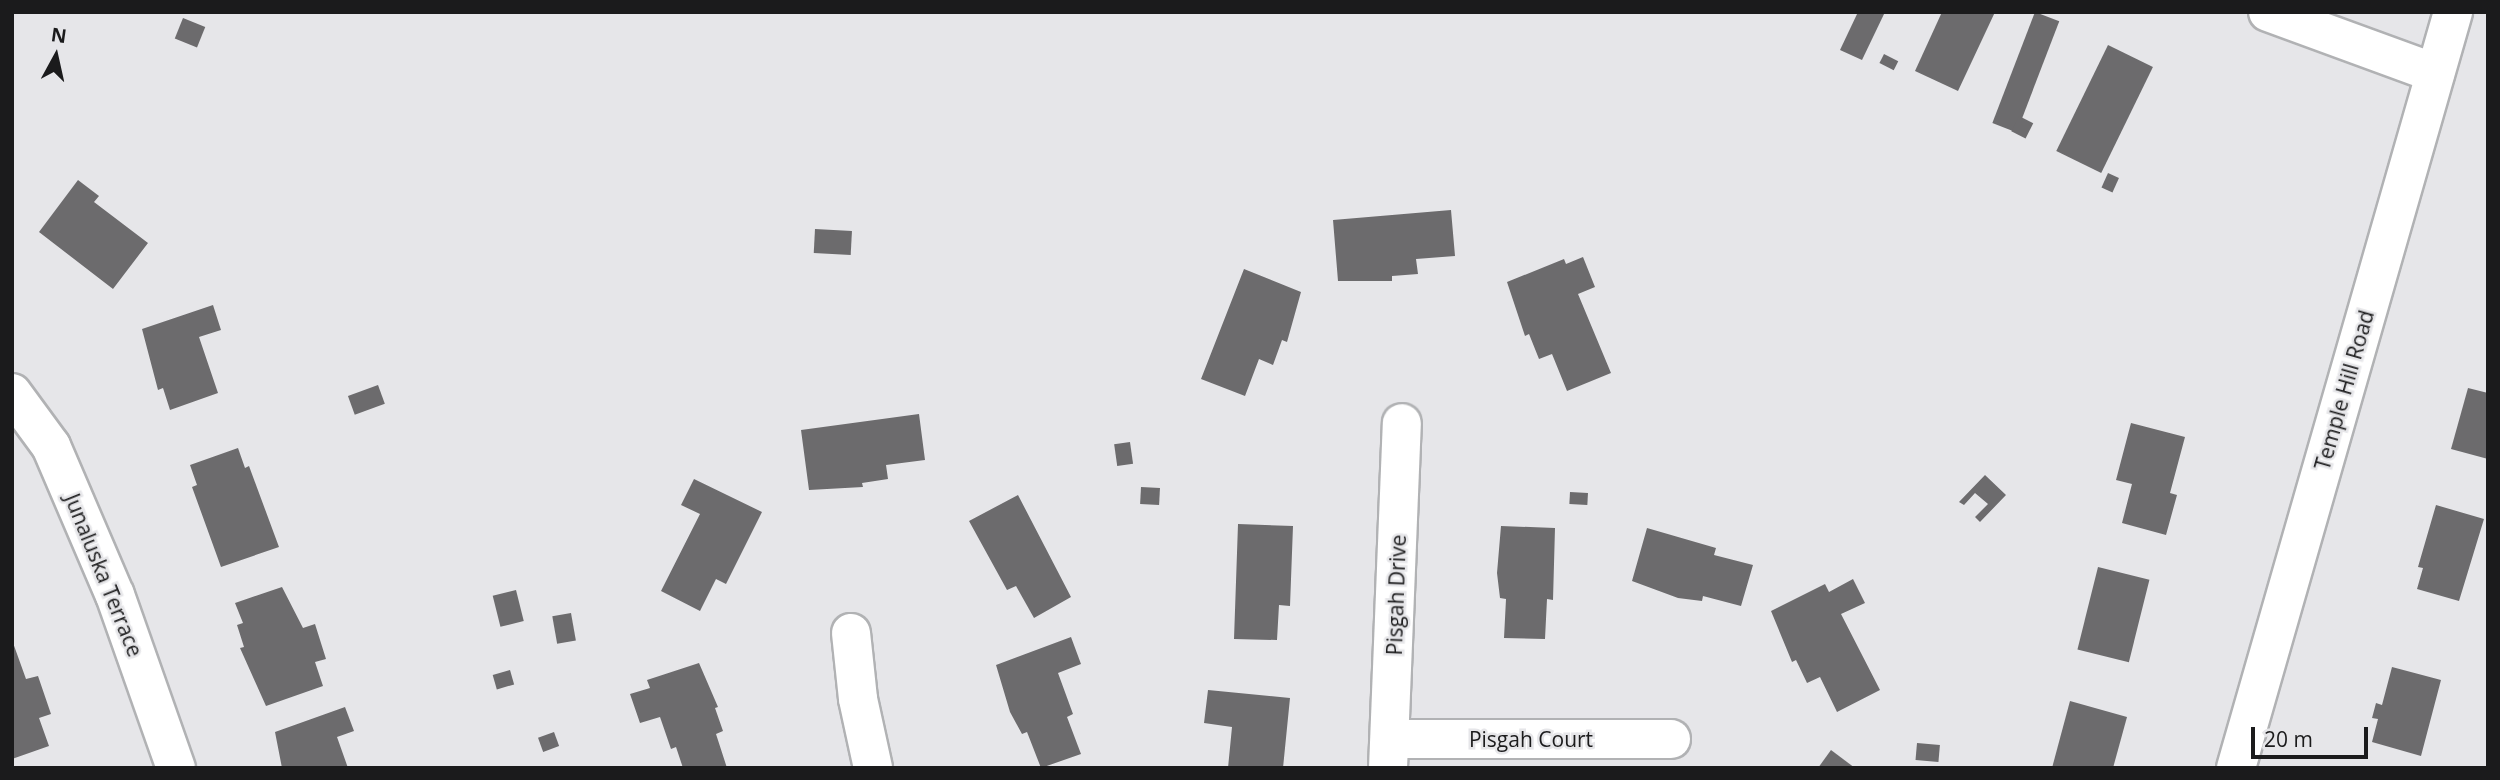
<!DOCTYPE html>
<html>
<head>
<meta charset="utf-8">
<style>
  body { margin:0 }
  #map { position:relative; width:2500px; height:780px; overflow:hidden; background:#e6e6e9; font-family:"Open Sans",sans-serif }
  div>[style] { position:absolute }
  .building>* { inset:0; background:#6c6b6d; transform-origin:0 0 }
  .roads { filter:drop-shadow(2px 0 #b1b2b4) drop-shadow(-2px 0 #b1b2b4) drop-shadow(0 2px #b1b2b4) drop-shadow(0 -2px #b1b2b4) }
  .street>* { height:38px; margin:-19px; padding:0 19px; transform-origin:19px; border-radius:19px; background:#fff }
  .secondary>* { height:38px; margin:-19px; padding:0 19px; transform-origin:19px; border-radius:19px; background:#fff }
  span { translate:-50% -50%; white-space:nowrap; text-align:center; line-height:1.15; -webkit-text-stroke:5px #e6e6e9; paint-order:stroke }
  .street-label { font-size:21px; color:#1b1b1c }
  .frame { position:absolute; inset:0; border:14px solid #1b1b1c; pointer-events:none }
  .north { position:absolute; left:21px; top:21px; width:70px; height:70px; -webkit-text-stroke:5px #e6e6e9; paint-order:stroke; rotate:8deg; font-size:19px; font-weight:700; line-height:28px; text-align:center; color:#1b1b1c }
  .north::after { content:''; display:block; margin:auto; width:24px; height:32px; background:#1b1b1c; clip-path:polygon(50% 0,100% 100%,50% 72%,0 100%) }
  .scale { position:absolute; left:2251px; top:727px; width:117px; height:32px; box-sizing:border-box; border:4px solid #1b1b1c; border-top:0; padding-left:9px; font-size:21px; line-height:24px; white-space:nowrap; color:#1b1b1c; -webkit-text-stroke:5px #e6e6e9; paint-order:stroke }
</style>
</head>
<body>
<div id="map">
  <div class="building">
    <div style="clip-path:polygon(1858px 12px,1885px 12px,1862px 60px,1840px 50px)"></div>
    <div style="clip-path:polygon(1942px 12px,1995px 12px,1958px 91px,1915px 71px)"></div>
    <div style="left:2035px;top:12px;width:26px;height:119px;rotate:21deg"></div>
    <div style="left:183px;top:18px;width:24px;height:22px;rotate:22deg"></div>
    <div style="left:2108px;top:45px;width:50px;height:118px;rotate:26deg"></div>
    <div style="left:1884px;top:54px;width:16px;height:10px;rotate:27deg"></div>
    <div style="left:2019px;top:116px;width:16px;height:17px;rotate:27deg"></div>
    <div style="left:2108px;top:173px;width:12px;height:16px;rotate:24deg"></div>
    <div style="clip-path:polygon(78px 180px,99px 196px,94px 202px,148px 243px,113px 289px,39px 232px)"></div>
    <div style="clip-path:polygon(1451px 210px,1455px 256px,1416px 259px,1418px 274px,1392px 276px,1392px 281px,1338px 281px,1333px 220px)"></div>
    <div style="left:815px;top:229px;width:37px;height:24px;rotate:3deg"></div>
    <div style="clip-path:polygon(1583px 257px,1595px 287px,1578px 294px,1611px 373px,1567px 391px,1552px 354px,1539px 359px,1529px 334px,1525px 336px,1507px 282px,1564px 259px,1566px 264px)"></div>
    <div style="clip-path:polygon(1244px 269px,1301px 292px,1287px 342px,1282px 340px,1273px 365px,1259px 359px,1245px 396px,1201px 379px)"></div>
    <div style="clip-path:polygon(213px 305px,221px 330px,199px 337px,218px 393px,170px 410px,163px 388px,158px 390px,142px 329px)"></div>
    <div style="left:378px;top:385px;width:20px;height:32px;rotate:70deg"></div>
    <div style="clip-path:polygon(2468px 388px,2488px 393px,2488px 459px,2451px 449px)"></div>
    <div style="clip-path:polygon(919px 414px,925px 460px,886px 465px,888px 479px,862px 483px,863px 487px,809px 490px,801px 430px)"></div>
    <div style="clip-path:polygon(2131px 423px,2185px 437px,2170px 493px,2177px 495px,2166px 535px,2122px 523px,2132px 484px,2116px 480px)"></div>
    <div style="left:1130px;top:442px;width:22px;height:16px;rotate:82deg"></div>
    <div style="clip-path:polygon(238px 448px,245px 468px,249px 466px,279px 547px,221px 567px,192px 487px,197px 485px,190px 465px)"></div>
    <div style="clip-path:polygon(1985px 475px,2006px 495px,1980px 522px,1975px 517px,1988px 504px,1975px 493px,1964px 505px,1959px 502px)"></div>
    <div style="clip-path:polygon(694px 479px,762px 512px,726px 584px,716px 579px,700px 611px,661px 591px,700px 514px,681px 505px)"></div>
    <div style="left:1141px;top:487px;width:19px;height:17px;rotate:3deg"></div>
    <div style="left:1570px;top:492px;width:18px;height:12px;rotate:3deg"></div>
    <div style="clip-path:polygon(1018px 495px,1071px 597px,1034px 618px,1016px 586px,1007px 590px,969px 521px)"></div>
    <div style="clip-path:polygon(2436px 505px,2484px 519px,2459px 601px,2417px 589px,2423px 568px,2418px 567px)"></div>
    <div style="clip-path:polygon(1238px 524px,1293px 526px,1290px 606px,1279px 605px,1277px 640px,1234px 639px)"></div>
    <div style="clip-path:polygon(1501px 526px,1555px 528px,1553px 600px,1547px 599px,1545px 639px,1504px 638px,1506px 599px,1500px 598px,1497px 573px)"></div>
    <div style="clip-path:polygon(1647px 528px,1716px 548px,1714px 555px,1753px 565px,1741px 606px,1703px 596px,1702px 601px,1678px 598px,1632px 581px)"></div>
    <div style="left:2098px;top:567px;width:53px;height:85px;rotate:14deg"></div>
    <div style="clip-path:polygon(1853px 579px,1865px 603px,1841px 614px,1880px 690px,1837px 712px,1820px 677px,1807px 683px,1796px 660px,1792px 662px,1771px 611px,1825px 584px,1829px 592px)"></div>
    <div style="clip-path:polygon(282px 587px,303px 628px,315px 624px,326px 659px,315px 662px,323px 686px,266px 706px,240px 648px,244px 647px,237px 625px,243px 623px,235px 603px)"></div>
    <div style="left:516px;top:590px;width:32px;height:24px;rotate:76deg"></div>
    <div style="left:571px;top:613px;width:28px;height:19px;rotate:80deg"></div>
    <div style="clip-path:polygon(1071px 637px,1081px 664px,1058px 673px,1073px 714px,1067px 717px,1081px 754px,1041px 768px,1027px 732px,1022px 734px,1010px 712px,996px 665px)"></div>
    <div style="clip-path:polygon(12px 640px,26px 679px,38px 676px,51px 714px,39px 718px,49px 746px,12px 759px)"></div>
    <div style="clip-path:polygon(699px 663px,718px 707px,715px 708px,723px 731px,716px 734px,727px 768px,683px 768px,676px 747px,671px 749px,660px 717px,640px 723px,630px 694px,650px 688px,647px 680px)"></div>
    <div style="clip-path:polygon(2392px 667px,2441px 680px,2421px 756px,2372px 742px,2378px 719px,2372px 718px,2376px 703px,2382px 705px)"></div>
    <div style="left:510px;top:670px;width:15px;height:18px;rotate:74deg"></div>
    <div style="clip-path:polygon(1208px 690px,1290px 698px,1283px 768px,1228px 768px,1232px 727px,1204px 723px)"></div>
    <div style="clip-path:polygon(2070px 701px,2127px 717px,2113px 768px,2052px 768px)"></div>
    <div style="clip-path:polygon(345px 707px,354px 731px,337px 737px,348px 768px,282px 768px,275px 732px)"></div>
    <div style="left:554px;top:732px;width:15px;height:17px;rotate:70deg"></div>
    <div style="left:1917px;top:743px;width:23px;height:17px;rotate:5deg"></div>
    <div style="clip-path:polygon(1831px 750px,1855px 768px,1818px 768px)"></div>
  </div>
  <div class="roads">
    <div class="street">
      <div style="left:2268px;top:12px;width:178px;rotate:20.1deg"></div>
      <div style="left:12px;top:393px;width:66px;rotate:53.7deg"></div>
      <div style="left:51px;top:446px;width:162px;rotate:66.8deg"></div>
      <div style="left:115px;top:595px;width:183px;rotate:70.6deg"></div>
      <div style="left:851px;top:633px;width:66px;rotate:83.9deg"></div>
      <div style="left:858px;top:699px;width:71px;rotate:77.7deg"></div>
      <div style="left:1391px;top:739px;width:280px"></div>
      <div style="left:1388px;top:768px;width:345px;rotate:-87.7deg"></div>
    </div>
    <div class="secondary">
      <div style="left:2236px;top:768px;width:787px;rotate:-73.98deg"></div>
    </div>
  </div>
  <div class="street-label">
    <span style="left:2344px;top:390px;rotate:-74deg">Temple Hill Road</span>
    <span style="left:104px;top:575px;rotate:68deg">Junaluska Terrace</span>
    <span style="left:1396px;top:595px;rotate:-88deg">Pisgah Drive</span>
    <span style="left:1531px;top:739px">Pisgah Court</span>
  </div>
  <div class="frame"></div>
  <div class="north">N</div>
  <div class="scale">20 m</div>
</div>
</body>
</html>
